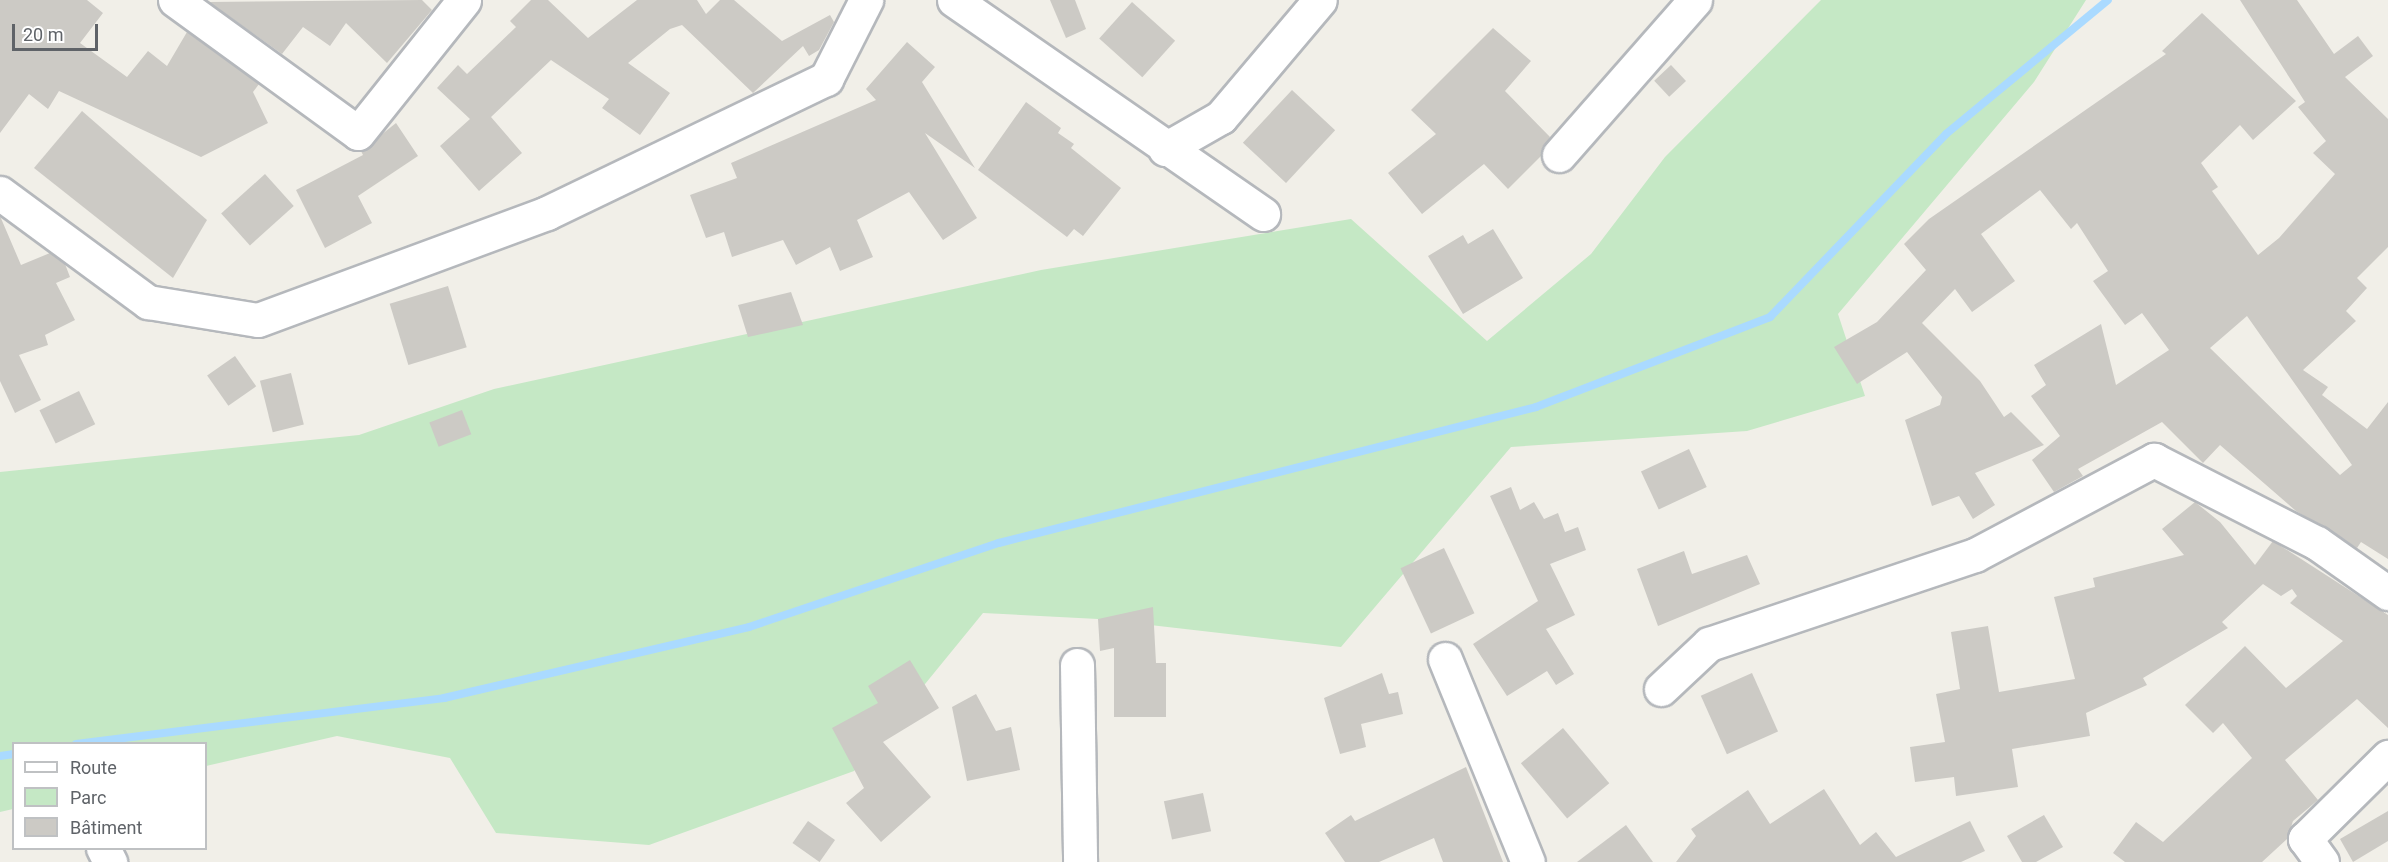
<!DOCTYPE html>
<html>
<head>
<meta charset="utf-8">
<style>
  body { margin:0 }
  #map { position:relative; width:2388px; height:862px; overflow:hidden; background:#f1efe8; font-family:Roboto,sans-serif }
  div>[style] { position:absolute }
  .green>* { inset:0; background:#c5e8c5 }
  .stream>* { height:8px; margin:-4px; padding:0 4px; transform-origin:4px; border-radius:4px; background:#aadaff }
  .building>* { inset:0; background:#cccac5; transform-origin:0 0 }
  .roads { filter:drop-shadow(2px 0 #b5b8bc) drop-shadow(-2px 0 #b5b8bc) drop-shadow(0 2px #b5b8bc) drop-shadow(0 -2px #b5b8bc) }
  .minor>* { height:33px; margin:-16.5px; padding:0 16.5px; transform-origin:16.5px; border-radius:16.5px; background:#fff }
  span { translate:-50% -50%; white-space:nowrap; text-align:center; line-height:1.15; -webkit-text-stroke:5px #fff; paint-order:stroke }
  .legend { position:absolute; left:12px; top:742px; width:195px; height:108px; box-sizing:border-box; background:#fff; border:2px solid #bfc1c3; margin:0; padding:8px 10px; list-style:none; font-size:18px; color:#5f6368 }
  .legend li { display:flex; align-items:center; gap:12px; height:30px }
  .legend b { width:30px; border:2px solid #bfc1c3 }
  .scale { position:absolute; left:12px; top:24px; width:86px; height:27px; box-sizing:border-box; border:3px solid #5f6368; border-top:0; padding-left:8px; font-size:18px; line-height:21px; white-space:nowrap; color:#5f6368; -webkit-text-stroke:4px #fff; paint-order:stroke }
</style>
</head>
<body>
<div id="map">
  <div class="green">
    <div style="clip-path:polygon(1821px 0,2086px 0,2034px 82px,1838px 314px,1865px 396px,1747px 431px,1511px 447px,1341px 647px,1098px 619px,983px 613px,854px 771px,649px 845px,496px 833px,450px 758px,337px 736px,206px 766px,206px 744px,14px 744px,13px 809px,0 812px,0 472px,359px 435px,494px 389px,1041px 270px,1351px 219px,1487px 341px,1591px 254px,1665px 157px)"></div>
  </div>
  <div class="stream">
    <div style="left:76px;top:744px;width:371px;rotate:-7.1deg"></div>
    <div style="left:444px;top:698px;width:313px;rotate:-13.1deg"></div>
    <div style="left:749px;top:627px;width:264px;rotate:-18.6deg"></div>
    <div style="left:999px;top:543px;width:554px;rotate:-14.21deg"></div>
    <div style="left:1536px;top:407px;width:251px;rotate:-21deg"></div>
    <div style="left:1770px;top:317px;width:254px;rotate:-46.1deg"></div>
    <div style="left:1946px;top:134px;width:210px;rotate:-39.6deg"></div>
    <div style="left:0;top:756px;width:14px;rotate:-8deg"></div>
  </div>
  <div class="building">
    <div style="clip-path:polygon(0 0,87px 0,103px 13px,80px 43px,127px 77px,148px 51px,167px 66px,187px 32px,259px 84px,253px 92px,268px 123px,201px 157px,59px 91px,48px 109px,29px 94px,0 133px)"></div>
    <div style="clip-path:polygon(422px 0,432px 10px,387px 63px,346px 23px,330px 46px,303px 27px,282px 54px,209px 2px)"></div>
    <div style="clip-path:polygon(531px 0,548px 0,588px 38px,637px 0,697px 0,706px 14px,720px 0,734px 0,782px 41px,830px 15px,834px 22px,819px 50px,809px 56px,803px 46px,753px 93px,682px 25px,670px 29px,628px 63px,670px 93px,640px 135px,602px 108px,609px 99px,551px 60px,491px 117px,522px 153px,479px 191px,440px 146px,470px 119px,437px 88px,458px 65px,467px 74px,516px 27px,510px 21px)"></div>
    <div style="clip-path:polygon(1050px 0,1075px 0,1086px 29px,1066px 38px)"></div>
    <div style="clip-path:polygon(evenodd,2240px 0,2297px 0,2334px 54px,2358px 36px,2373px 56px,2345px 77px,2388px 119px,2388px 247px,2357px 278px,2367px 288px,2346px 311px,2356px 321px,2303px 370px,2328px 387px,2322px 395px,2367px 429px,2388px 402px,2388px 559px,2361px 542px,2357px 548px,2296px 511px,2220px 445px,2203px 463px,2162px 422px,2078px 469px,2083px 476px,2054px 492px,2032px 460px,2060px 436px,2031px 396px,2046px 385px,2034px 365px,2101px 324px,2116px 385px,2169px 350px,2142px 313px,2125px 325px,2093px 281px,2108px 271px,2077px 223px,2071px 229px,2040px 190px,1981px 234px,2015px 281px,1972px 312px,1955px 289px,1922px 323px,1980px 381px,2004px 417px,2011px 412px,2044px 445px,1975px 473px,1995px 505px,1973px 519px,1959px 496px,1932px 506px,1905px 420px,1940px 405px,1942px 397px,1907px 352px,1857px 384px,1834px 347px,1877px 322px,1926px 270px,1904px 244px,1929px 219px,2166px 54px,2162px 51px,2202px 13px,2296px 101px,2253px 140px,2240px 125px,2201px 163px,2218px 187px,2212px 191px,2258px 255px,2279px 238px,2335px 174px,2313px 153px,2326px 141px,2298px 107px,2305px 102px,2240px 0,2247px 316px,2352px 465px,2340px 475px,2210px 348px,2247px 316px)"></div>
    <div style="left:1132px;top:2px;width:58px;height:49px;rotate:42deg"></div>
    <div style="clip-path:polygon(1493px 28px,1531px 61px,1505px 91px,1550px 137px,1541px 156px,1508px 189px,1484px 164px,1422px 214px,1388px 173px,1436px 134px,1411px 110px)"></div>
    <div style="clip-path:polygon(907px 42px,935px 67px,922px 82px,975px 168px,925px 133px,977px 218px,943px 240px,909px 192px,857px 220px,873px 257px,840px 271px,830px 247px,796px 265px,783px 240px,732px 257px,724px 232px,706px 238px,690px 195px,737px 178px,731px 163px,876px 100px,866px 89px)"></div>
    <div style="left:1671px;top:65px;width:22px;height:23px;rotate:47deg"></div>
    <div style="left:1292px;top:90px;width:59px;height:72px;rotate:43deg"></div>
    <div style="clip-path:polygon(1026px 102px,1061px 128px,1058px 133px,1074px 144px,1071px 148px,1121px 188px,1083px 236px,1074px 229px,1067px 237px,978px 170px)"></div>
    <div style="clip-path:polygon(82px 111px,207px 220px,173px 278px,34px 168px)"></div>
    <div style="clip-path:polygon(396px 123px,418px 156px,358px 196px,372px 223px,325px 248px,296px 190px,363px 155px,361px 151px)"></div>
    <div style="left:265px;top:174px;width:43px;height:59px;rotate:48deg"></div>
    <div style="clip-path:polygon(0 216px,21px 265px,50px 253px,65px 264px,70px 277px,56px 283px,75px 320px,45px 335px,48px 345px,19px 355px,41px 400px,15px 413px,0 381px)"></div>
    <div style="clip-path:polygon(1493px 229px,1523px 278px,1463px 314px,1428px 256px,1463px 235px,1468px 244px)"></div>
    <div style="left:448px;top:286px;width:64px;height:61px;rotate:73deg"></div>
    <div style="clip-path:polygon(791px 292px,803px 325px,748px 337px,738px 305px)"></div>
    <div style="left:235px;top:356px;width:37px;height:34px;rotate:55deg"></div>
    <div style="left:291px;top:373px;width:53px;height:32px;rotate:76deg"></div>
    <div style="left:79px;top:391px;width:37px;height:44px;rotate:64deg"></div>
    <div style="left:462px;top:410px;width:26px;height:35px;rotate:69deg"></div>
    <div style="left:1689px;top:449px;width:42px;height:53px;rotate:65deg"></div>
    <div style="clip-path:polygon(1511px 487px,1520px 510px,1534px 502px,1544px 519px,1558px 513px,1565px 532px,1578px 527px,1586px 550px,1550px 564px,1575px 615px,1546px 629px,1574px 674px,1556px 685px,1547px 671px,1507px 696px,1473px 644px,1538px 601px,1490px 496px)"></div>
    <div style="clip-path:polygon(2195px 502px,2220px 522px,2255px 565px,2273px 541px,2388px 615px,2388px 728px,2357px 699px,2285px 760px,2318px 800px,2293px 821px,2287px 839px,2262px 862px,2125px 862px,2113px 853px,2136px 822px,2163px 842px,2252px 758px,2223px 723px,2213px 733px,2185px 705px,2245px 646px,2286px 688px,2343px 641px,2290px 603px,2297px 596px,2292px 589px,2281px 596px,2263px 584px,2222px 622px,2228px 628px,2143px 678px,2147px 685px,2086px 713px,2090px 736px,2012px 749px,2018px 787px,1956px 796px,1954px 777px,1915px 782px,1910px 747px,1945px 742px,1936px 694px,1960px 689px,1951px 632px,1988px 626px,1999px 692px,2075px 679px,2054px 597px,2095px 587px,2093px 578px,2184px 555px,2162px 529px)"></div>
    <div style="left:1444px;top:548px;width:72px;height:48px;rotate:65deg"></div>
    <div style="clip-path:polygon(1684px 551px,1692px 574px,1747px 555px,1760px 584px,1658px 626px,1637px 569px)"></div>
    <div style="clip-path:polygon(1153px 607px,1156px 663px,1166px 663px,1166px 717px,1114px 717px,1114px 648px,1100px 651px,1098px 619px)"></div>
    <div style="clip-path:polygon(910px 660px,939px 708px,883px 742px,931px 797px,881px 842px,846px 803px,864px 788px,832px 728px,878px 703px,868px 686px)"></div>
    <div style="clip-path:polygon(1382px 673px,1389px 694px,1398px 692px,1403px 714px,1361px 724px,1366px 747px,1340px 754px,1324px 698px)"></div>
    <div style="left:1752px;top:673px;width:64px;height:56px;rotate:66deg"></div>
    <div style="clip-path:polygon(976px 694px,996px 731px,1011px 727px,1020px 770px,967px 781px,952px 707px)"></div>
    <div style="left:1563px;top:728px;width:72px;height:55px;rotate:50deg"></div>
    <div style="clip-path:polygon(1466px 767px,1503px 862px,1443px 862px,1434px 838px,1379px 862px,1345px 862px,1325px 833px,1351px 815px,1355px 821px)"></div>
    <div style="clip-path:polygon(1824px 789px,1860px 845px,1876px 832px,1896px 857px,1970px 821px,1985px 851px,1961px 862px,1676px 862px,1696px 836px,1691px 829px,1748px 790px,1770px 824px)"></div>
    <div style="left:1203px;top:793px;width:39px;height:40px;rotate:78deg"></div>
    <div style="clip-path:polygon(2388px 811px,2388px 841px,2353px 862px,2340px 839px)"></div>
    <div style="clip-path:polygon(2044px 815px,2063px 847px,2036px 862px,2022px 862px,2007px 836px)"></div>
    <div style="left:808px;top:821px;width:33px;height:27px;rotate:35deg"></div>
    <div style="clip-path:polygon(1626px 825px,1653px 862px,1577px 862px)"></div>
  </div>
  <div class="roads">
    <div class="minor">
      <div style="left:175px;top:0;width:226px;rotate:36deg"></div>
      <div style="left:358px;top:133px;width:170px;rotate:-51.4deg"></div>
      <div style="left:954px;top:0;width:376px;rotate:34.7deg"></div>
      <div style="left:1165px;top:149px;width:64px;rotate:-29.7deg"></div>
      <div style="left:1221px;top:117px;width:153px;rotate:-49.8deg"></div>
      <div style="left:1559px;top:155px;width:206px;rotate:-48.7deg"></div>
      <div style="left:0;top:193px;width:184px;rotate:36.4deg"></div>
      <div style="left:148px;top:302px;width:111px;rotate:9.3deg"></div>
      <div style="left:258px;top:320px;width:308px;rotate:-20.3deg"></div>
      <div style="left:547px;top:213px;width:310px;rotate:-25.7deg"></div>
      <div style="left:826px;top:79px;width:89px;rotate:-63.1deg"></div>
      <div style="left:1445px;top:659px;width:219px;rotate:67.8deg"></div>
      <div style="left:1077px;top:665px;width:197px;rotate:89.1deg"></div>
      <div style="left:1661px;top:689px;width:66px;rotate:-43.2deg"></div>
      <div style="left:1709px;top:644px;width:280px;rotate:-18.5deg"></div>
      <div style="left:1975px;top:555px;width:203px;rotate:-28deg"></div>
      <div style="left:2154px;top:460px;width:183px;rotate:27deg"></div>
      <div style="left:2317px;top:543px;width:87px;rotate:35.2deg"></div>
      <div style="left:103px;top:848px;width:16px;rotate:63deg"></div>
      <div style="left:2322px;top:862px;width:29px;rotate:-126deg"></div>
      <div style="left:2305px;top:839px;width:117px;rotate:-44.7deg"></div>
    </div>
  </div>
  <ul class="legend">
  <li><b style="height:8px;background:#fff"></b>Route</li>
  <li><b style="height:16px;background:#c5e8c5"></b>Parc</li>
  <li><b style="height:16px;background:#cccac5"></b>Bâtiment</li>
  </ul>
  <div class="scale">20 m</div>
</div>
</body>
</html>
